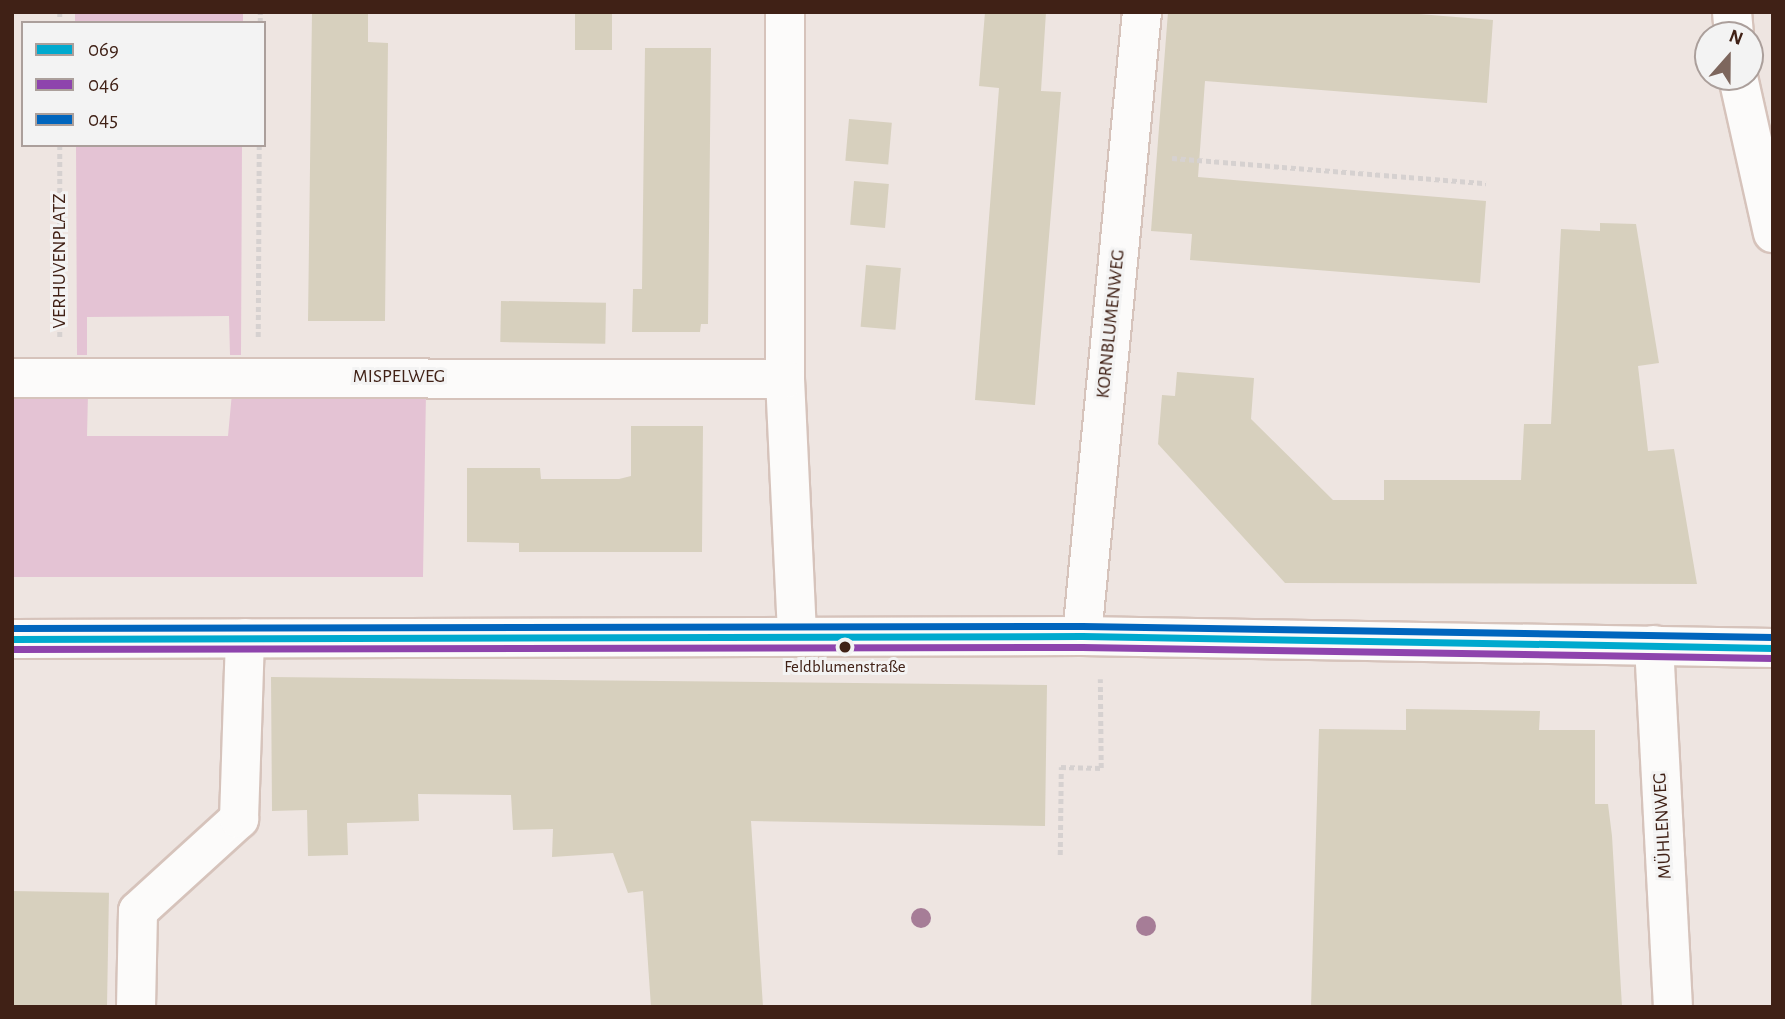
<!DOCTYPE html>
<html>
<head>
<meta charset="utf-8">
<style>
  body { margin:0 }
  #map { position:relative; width:1785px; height:1019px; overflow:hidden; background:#eee5e1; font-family:"Alegreya Sans",sans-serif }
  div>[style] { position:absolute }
  .green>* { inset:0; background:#e4c3d4; transform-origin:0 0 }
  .building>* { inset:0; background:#d7d0be; transform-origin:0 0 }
  .path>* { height:4.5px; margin-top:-2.25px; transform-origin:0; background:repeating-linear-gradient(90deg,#d6d1d0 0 5px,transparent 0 8.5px) }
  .roads { filter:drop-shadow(2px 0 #d6c3bb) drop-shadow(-2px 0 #d6c3bb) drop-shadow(0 2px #d6c3bb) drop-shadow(0 -2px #d6c3bb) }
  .minor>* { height:38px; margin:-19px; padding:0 19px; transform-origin:19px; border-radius:19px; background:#fcfbfa }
  .bus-1>* { height:7px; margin:-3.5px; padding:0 3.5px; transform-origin:3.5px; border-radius:3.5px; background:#00a9ce }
  .bus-2>* { height:7px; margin:-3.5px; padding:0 3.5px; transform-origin:3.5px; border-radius:3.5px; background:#8e44ad }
  .bus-3>* { height:7px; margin:-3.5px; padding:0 3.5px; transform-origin:3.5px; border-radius:3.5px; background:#0065bd }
  .trees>* { width:20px; height:20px; margin:-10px; border-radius:50%; background:#a67d97 }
  .dots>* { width:19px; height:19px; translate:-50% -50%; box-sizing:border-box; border:4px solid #f3f3f3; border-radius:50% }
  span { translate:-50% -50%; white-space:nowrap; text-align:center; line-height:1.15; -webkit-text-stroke:6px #f3f3f3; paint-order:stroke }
  .bus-label { font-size:17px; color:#402116 }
  .street-label { font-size:19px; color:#402116 }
  .frame { position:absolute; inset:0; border:14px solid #402116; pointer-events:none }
  .legend { position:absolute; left:21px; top:21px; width:245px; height:126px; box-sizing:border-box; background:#f3f3f3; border:2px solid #ab9f9b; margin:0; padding:9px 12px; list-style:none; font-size:21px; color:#402116 }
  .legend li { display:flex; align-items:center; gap:14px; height:35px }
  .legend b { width:35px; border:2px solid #ab9f9b }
  .north { position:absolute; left:1694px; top:21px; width:70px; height:70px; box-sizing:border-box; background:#f3f3f3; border:2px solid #ab9f9b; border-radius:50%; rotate:21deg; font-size:19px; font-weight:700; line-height:28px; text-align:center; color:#402116 }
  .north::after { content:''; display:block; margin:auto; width:24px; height:32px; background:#7d665d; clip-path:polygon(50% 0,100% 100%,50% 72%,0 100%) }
</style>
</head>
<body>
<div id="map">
  <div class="green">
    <div style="left:75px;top:12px;width:168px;height:11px"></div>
    <div style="clip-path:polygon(76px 145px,242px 145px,241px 355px,230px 355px,229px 316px,87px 317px,87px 355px,77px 355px)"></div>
    <div style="clip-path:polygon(426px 392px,423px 577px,12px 577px,12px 394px,88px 394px,87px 436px,228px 436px,232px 393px)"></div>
  </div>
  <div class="building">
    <div style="clip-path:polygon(312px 12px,368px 12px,368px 42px,388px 43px,385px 321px,308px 321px)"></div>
    <div style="left:575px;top:12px;width:37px;height:38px"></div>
    <div style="clip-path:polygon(985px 12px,1046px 12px,1041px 91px,1061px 92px,1035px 405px,975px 400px,999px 88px,979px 86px)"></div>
    <div style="clip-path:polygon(1168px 12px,1394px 12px,1493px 20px,1487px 103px,1205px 81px,1198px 177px,1486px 201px,1480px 283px,1190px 260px,1192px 234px,1151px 231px)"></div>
    <div style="clip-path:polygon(645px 48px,711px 48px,708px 324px,701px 324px,700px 332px,632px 332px,633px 289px,642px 289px)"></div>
    <div style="left:849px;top:119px;width:43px;height:42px;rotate:5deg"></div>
    <div style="left:854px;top:181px;width:35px;height:44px;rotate:5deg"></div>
    <div style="clip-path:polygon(1600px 223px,1636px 224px,1659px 363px,1638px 366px,1648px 451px,1674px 449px,1697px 584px,1285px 583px,1158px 444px,1162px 395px,1175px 396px,1177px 372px,1254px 378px,1251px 419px,1333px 500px,1384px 500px,1384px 480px,1521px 480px,1524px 424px,1551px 424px,1561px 229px,1600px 231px)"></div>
    <div style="left:866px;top:265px;width:35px;height:62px;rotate:5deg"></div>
    <div style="left:501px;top:301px;width:105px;height:41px;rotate:1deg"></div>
    <div style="clip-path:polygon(631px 426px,703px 426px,702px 552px,519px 552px,519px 543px,467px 542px,467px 468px,540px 468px,541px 479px,619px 479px,631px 476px)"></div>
    <div style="clip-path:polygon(271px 677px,1047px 685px,1045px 826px,751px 821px,763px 1007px,651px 1007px,643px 891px,628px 893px,613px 853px,552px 857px,553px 829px,513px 830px,511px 795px,418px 794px,419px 821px,347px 823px,348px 855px,308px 856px,307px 810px,272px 811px)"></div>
    <div style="clip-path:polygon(1406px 709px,1540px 711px,1539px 730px,1595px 730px,1595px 804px,1608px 804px,1612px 836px,1622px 1007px,1311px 1007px,1319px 729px,1406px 730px)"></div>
    <div style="left:12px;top:891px;width:97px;height:116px;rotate:1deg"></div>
  </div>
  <div class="path">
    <div style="left:60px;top:12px;width:11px;rotate:90deg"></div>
    <div style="left:260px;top:23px;width:11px;rotate:-90deg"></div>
    <div style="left:60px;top:145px;width:192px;rotate:90deg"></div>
    <div style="left:1172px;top:158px;width:315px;rotate:4.6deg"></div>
    <div style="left:258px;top:337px;width:192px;rotate:-89.7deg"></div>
    <div style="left:1060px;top:855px;width:88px;rotate:-89.3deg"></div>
    <div style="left:1061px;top:767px;width:40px;rotate:1.4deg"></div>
    <div style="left:1101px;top:768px;width:89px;rotate:-90.6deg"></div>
  </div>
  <div class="roads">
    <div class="minor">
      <div style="left:785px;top:12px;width:367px;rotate:90deg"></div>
      <div style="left:785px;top:379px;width:258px;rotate:87.3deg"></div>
      <div style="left:1732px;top:12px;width:23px;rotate:85deg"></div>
      <div style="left:1738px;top:77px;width:160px;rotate:77.4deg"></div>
      <div style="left:12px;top:378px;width:773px;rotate:0.07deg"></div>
      <div style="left:1082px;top:636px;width:627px;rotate:-84.51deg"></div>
      <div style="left:12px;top:639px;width:1070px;rotate:-0.16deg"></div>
      <div style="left:1082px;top:636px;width:691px;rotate:0.99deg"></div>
      <div style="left:1654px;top:645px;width:362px;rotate:87deg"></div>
      <div style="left:136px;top:1007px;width:96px;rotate:-88.8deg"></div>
      <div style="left:138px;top:911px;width:137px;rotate:-42.3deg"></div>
      <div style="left:239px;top:819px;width:181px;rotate:-88.1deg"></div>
    </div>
  </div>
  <div class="bus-1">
    <div style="left:12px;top:639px;width:1070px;rotate:-0.16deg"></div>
    <div style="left:1082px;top:636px;width:691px;rotate:0.99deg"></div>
  </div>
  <div class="bus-2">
    <div style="left:12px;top:649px;width:1070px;rotate:-0.11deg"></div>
    <div style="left:1082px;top:647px;width:691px;rotate:0.91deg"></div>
  </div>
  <div class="bus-3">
    <div style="left:12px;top:628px;width:1070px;rotate:-0.11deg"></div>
    <div style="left:1082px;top:626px;width:691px;rotate:0.91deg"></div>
  </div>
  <div class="trees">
    <div style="left:921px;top:918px"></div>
    <div style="left:1146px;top:926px"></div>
  </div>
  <div class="dots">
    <div style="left:845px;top:647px;background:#402116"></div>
  </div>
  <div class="bus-label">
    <span style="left:845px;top:667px">Feldblumenstraße</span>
  </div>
  <div class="street-label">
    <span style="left:60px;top:261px;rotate:-90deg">VERHUVENPLATZ</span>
    <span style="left:1111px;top:324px;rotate:-84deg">KORNBLUMENWEG</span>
    <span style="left:399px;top:377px">MISPELWEG</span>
    <span style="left:1663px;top:826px;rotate:-93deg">MÜHLENWEG</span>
  </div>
  <div class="frame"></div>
  <ul class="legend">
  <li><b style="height:9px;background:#00a9ce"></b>069</li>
  <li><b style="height:9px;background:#8e44ad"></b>046</li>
  <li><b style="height:9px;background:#0065bd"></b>045</li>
  </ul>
  <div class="north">N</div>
</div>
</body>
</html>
